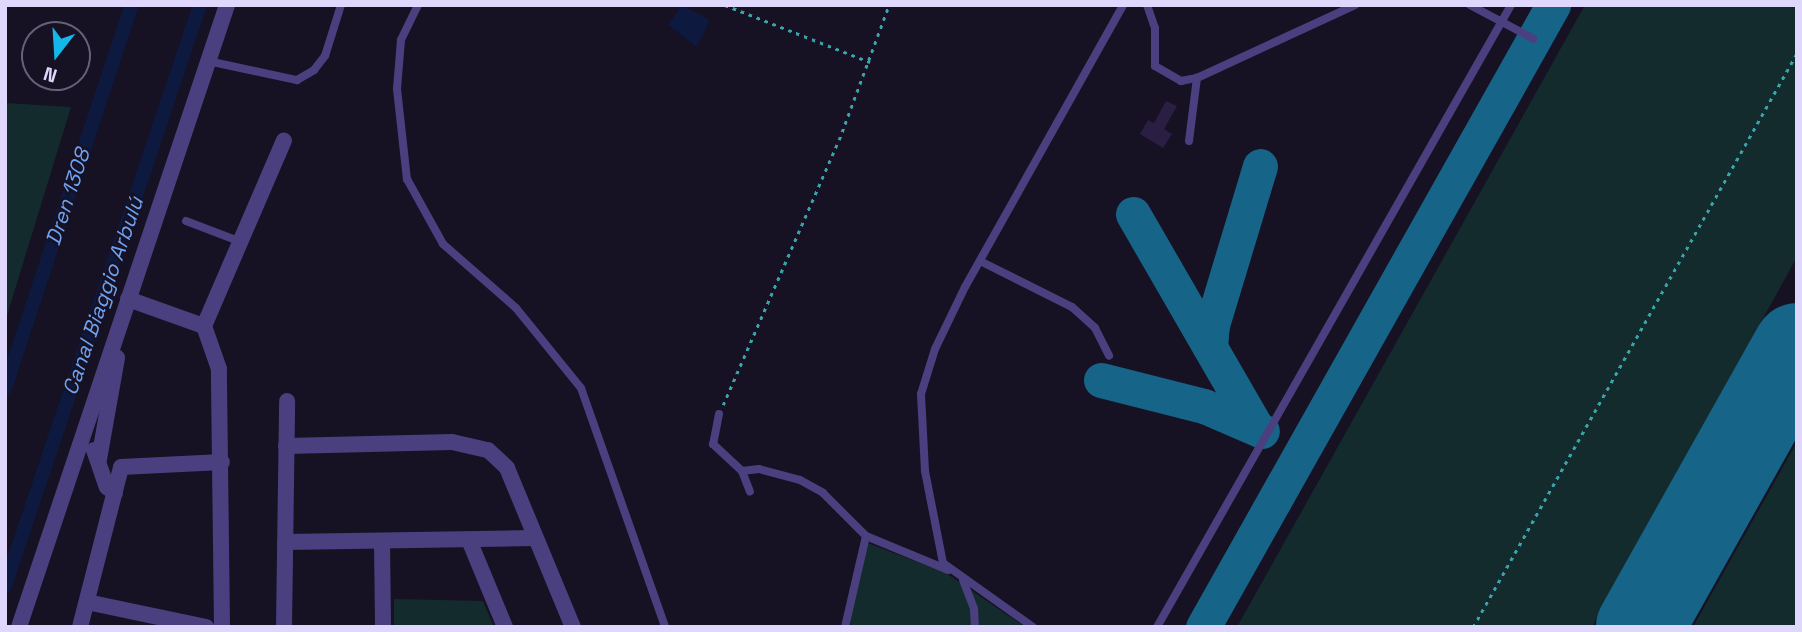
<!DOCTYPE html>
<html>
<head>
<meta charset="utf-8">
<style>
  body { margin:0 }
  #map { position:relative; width:1802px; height:632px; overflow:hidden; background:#171124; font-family:"Space Grotesk",sans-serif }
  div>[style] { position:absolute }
  .green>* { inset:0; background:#142b2d }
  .water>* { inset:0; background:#0e193f }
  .canal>* { height:14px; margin:-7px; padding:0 7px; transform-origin:7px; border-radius:7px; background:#0e193f }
  .taxiway>* { height:35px; margin:-17.5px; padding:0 17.5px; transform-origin:17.5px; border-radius:17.5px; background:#166487 }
  .runway>* { height:88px; margin:-44px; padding:0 44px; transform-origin:44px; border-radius:44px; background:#166487 }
  .building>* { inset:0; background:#2b1e43 }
  .path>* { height:2.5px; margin-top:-1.25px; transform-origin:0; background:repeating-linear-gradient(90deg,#3aa4ad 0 3.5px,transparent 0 8.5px) }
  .lane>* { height:8px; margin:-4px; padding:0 4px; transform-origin:4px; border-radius:4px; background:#4b407f }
  .street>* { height:16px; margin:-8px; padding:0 8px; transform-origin:8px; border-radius:8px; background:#4b407f }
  span { translate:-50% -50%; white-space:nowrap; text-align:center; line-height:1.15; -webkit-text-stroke:5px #171124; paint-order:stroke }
  .water-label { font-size:21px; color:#6ea3f3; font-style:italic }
  .frame { position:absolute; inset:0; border:7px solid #e0d7fc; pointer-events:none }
  .north { position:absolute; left:21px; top:21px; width:70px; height:70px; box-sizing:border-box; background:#171124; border:2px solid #67607a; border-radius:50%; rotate:197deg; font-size:19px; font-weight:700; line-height:28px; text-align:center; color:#e0d7fc }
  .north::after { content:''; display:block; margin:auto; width:24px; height:32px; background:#14b7ea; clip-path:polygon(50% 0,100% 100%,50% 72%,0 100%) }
</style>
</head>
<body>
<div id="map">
  <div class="green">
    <div style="clip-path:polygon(1585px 5px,1797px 5px,1797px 257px,1592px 627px,1237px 627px)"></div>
    <div style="clip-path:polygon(5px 103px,71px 107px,5px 322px)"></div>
    <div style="clip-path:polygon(1797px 442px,1797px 627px,1693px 627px)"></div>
    <div style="clip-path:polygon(865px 542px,946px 573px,1025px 627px,851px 627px,849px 613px)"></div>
    <div style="clip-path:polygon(394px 599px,483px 601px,494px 627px,394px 627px)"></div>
  </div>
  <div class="water">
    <div style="clip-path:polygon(682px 5px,710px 20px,697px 47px,668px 25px)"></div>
  </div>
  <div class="canal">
    <div style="left:5px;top:388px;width:404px;rotate:-71.7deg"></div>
    <div style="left:5px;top:586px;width:613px;rotate:-71.45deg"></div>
  </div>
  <div class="taxiway">
    <div style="left:1133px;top:214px;width:246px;rotate:60deg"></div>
    <div style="left:1210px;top:347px;width:22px;rotate:-85deg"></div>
    <div style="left:1212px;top:325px;width:166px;rotate:-73.2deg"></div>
    <div style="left:1101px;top:380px;width:106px;rotate:14.2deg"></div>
    <div style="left:1204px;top:406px;width:63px;rotate:23.3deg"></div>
    <div style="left:1203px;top:627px;width:714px;rotate:-60.63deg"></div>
  </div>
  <div class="runway">
    <div style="left:1640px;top:627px;width:321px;rotate:-60.7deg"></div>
  </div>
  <div class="building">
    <div style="clip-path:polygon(1166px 101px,1177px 106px,1164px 129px,1172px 134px,1163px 148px,1140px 134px,1148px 120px,1154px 123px)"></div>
  </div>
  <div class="path">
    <div style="left:725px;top:5px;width:156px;rotate:21.5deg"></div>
    <div style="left:723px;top:405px;width:289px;rotate:-66.4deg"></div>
    <div style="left:839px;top:140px;width:144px;rotate:-69.7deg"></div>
    <div style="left:1473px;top:627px;width:659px;rotate:-60.56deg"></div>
  </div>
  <div class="lane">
    <div style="left:418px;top:5px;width:39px;rotate:116deg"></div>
    <div style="left:401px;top:40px;width:49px;rotate:94.7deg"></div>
    <div style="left:397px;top:89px;width:91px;rotate:83.7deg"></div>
    <div style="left:407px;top:179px;width:74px;rotate:61deg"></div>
    <div style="left:443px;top:244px;width:97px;rotate:41.2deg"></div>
    <div style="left:516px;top:308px;width:103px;rotate:50.9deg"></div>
    <div style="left:581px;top:388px;width:253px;rotate:70.6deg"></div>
    <div style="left:1147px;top:5px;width:24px;rotate:71deg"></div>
    <div style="left:1155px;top:28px;width:38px;rotate:90deg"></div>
    <div style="left:1155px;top:66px;width:30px;rotate:30deg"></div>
    <div style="left:1181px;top:81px;width:16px;rotate:-11deg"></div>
    <div style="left:1197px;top:78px;width:174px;rotate:-24.8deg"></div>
    <div style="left:1470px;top:5px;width:72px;rotate:28deg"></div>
    <div style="left:208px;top:61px;width:91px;rotate:12.1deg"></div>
    <div style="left:297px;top:80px;width:20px;rotate:-30deg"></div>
    <div style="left:314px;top:70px;width:18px;rotate:-52deg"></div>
    <div style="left:325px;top:56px;width:53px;rotate:-72.6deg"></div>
    <div style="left:1189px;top:141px;width:64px;rotate:-82.8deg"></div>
    <div style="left:186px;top:221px;width:59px;rotate:20.9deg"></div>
    <div style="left:980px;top:261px;width:103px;rotate:26.6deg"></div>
    <div style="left:1072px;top:307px;width:31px;rotate:42deg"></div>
    <div style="left:1095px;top:328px;width:31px;rotate:63deg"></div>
    <div style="left:719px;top:414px;width:31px;rotate:101deg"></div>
    <div style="left:713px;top:444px;width:40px;rotate:43deg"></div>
    <div style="left:742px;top:471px;width:22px;rotate:69deg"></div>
    <div style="left:742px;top:471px;width:17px;rotate:-7deg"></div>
    <div style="left:759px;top:469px;width:42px;rotate:15deg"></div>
    <div style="left:800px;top:480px;width:26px;rotate:29deg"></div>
    <div style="left:823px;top:493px;width:61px;rotate:45deg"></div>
    <div style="left:866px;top:536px;width:89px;rotate:22.5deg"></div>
    <div style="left:963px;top:580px;width:31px;rotate:69deg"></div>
    <div style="left:974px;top:609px;width:18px;rotate:87deg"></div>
    <div style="left:845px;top:627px;width:93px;rotate:-77deg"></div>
    <div style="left:1033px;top:627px;width:110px;rotate:-144.6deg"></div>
    <div style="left:943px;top:563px;width:94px;rotate:-101.1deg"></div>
    <div style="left:925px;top:471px;width:77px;rotate:-93deg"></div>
    <div style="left:921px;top:394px;width:47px;rotate:-72.7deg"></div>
    <div style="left:935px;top:349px;width:69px;rotate:-64.2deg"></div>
    <div style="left:965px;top:287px;width:323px;rotate:-60.7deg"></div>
    <div style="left:1157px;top:627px;width:716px;rotate:-60.35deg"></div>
  </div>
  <div class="street">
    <div style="left:128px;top:299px;width:81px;rotate:19.6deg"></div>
    <div style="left:286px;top:446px;width:166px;rotate:-1.4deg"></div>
    <div style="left:452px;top:442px;width:37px;rotate:13deg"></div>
    <div style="left:488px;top:450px;width:26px;rotate:43deg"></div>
    <div style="left:507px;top:468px;width:172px;rotate:67.5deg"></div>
    <div style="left:94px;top:450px;width:39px;rotate:71deg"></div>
    <div style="left:107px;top:487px;width:10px;rotate:37deg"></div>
    <div style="left:99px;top:459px;width:103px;rotate:-79.9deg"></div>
    <div style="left:469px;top:540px;width:94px;rotate:67.5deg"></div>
    <div style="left:285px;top:542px;width:249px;rotate:-0.9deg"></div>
    <div style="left:382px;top:542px;width:85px;rotate:89.3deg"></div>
    <div style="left:87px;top:602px;width:122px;rotate:11.9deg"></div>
    <div style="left:19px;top:627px;width:656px;rotate:-71.51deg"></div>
    <div style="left:80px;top:627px;width:165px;rotate:-75.6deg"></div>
    <div style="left:121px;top:467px;width:101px;rotate:-2.8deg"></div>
    <div style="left:222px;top:627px;width:258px;rotate:-90.7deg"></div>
    <div style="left:219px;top:369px;width:46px;rotate:-109.2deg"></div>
    <div style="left:204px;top:326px;width:202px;rotate:-66.7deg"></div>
    <div style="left:284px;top:627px;width:226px;rotate:-89.2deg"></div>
  </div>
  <div class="water-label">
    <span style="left:68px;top:197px;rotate:-72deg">Dren 1308</span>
    <span style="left:103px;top:296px;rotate:-71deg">Canal Biaggio Arbulú</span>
  </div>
  <div class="frame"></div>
  <div class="north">N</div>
</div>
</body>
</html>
